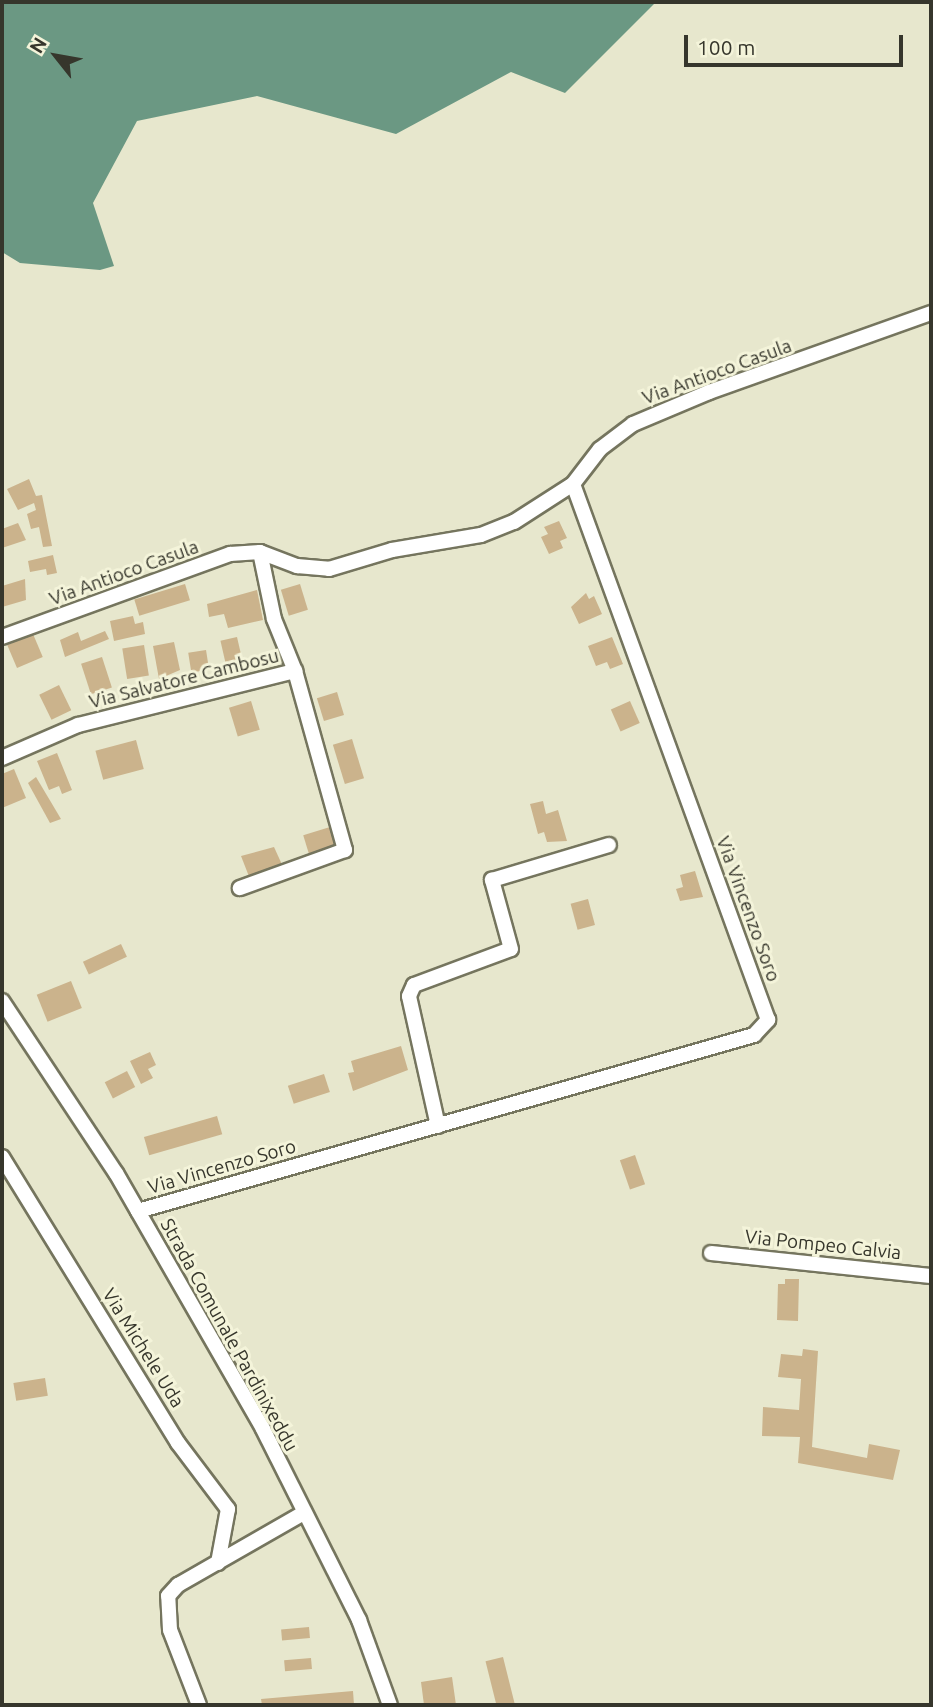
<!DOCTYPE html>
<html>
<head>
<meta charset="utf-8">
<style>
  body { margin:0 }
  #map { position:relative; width:933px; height:1707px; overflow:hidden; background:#e7e7cd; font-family:Ubuntu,sans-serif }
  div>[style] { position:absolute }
  .water>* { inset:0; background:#6b9883 }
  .building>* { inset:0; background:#cbb38c; transform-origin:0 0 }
  .roads { filter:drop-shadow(2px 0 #75755e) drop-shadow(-2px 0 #75755e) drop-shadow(0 2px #75755e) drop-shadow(0 -2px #75755e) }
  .minor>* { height:14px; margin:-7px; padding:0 7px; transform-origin:7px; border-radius:7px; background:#fff }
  span { translate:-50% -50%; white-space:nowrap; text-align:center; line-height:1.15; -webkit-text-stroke:6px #f4f4da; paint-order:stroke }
  .street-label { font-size:19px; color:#36362c }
  .frame { position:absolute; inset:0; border:4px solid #36362c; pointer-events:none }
  .north { position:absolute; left:21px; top:21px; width:70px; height:70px; -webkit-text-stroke:5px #f4f4da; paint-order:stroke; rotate:301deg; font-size:19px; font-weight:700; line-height:28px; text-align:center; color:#36362c }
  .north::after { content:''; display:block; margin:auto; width:24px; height:32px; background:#36362c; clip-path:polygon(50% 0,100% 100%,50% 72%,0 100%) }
  .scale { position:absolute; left:684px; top:35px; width:219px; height:32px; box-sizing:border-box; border:4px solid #36362c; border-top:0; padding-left:9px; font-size:21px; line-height:24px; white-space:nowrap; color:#36362c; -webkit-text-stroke:5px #f4f4da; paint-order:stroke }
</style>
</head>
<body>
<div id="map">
  <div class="water">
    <div style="clip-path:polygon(2px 2px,656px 2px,565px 93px,511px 72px,396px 134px,257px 96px,137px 121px,93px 203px,114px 266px,100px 270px,20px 263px,2px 252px)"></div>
  </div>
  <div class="building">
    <div style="clip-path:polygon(29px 479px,36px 496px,42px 495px,52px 546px,43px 547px,39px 527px,31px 529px,27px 514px,36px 510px,34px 503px,18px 510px,7px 489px)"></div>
    <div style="clip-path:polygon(559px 521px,567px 538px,560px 541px,563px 548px,549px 554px,541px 537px,548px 534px,544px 527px)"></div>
    <div style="clip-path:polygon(18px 523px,26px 540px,2px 548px,2px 529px)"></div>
    <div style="clip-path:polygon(53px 555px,57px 573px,47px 575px,46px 569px,30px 572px,28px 561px)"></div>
    <div style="clip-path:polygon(25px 579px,26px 600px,2px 607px,2px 586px)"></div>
    <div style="left:185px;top:584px;width:17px;height:53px;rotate:73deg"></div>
    <div style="left:300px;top:584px;width:27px;height:20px;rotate:73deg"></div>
    <div style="clip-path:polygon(257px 590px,263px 620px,228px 628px,224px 614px,209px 617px,207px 604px)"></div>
    <div style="clip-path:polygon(586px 593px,589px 599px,594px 596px,602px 614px,579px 624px,571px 607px)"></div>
    <div style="clip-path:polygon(133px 616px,135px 624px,143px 622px,145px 634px,114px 641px,110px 621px)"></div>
    <div style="clip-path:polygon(105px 631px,109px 639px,65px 657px,60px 640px,78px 632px,81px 641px)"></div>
    <div style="left:33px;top:634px;width:25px;height:28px;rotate:67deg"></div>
    <div style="left:237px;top:637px;width:32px;height:17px;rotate:77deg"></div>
    <div style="clip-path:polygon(612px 637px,623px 664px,610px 669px,607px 662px,596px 666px,588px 646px)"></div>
    <div style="clip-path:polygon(174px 642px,180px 670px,159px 679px,153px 646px)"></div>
    <div style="left:144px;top:645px;width:31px;height:22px;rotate:81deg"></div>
    <div style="left:206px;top:650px;width:20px;height:18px;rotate:81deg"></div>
    <div style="left:102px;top:657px;width:32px;height:22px;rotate:72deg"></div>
    <div style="left:59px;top:685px;width:28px;height:22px;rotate:64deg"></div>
    <div style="left:337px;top:692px;width:24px;height:21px;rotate:73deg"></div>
    <div style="left:251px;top:701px;width:30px;height:23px;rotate:73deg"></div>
    <div style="left:630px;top:701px;width:24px;height:21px;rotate:66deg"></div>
    <div style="left:352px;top:739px;width:41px;height:20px;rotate:73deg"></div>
    <div style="left:136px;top:740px;width:30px;height:42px;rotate:75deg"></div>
    <div style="clip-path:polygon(57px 753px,72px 790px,62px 794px,59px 786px,49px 790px,37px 761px)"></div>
    <div style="clip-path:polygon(14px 769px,26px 798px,2px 808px,2px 774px)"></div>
    <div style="clip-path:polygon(36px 777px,61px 819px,50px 823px,28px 783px)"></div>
    <div style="clip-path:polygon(543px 801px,546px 814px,558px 810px,567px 841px,547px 842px,544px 832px,538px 834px,530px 804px)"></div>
    <div style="left:330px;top:827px;width:21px;height:28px;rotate:73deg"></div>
    <div style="clip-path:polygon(274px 847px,284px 869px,250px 879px,241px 856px)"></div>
    <div style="clip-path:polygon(695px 871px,703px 897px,680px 901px,676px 889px,683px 887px,680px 875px)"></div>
    <div style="left:588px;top:899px;width:27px;height:18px;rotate:75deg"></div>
    <div style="left:121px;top:944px;width:14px;height:42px;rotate:65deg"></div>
    <div style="left:71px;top:981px;width:29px;height:37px;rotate:68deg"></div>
    <div style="clip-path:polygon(401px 1046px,408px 1070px,353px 1091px,348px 1073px,354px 1072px,351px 1061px)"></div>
    <div style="clip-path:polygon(150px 1052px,156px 1065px,148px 1069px,153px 1078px,141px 1084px,130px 1061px)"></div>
    <div style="left:127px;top:1071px;width:18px;height:25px;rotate:63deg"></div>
    <div style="left:324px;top:1074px;width:19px;height:38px;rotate:72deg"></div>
    <div style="left:217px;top:1116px;width:19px;height:76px;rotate:74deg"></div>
    <div style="left:635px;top:1155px;width:31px;height:16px;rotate:71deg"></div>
    <div style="clip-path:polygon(785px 1279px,799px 1279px,798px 1321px,777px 1320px,778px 1284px,785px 1284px)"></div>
    <div style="clip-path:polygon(803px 1349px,818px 1351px,812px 1447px,867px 1458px,869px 1444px,900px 1450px,893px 1480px,798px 1463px,800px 1437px,762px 1436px,763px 1407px,799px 1410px,801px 1379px,778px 1377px,781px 1354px,802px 1356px)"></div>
    <div style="left:45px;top:1378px;width:18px;height:32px;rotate:81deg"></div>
    <div style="left:309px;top:1627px;width:11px;height:28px;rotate:85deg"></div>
    <div style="left:503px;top:1657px;width:49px;height:18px;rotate:76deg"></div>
    <div style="left:311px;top:1658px;width:11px;height:27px;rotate:85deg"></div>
    <div style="clip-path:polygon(452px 1677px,456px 1705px,424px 1705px,421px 1682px)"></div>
    <div style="clip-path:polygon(353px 1691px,354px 1705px,262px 1705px,261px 1699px)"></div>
  </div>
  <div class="roads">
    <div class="minor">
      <div style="left:260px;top:552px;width:40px;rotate:21deg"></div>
      <div style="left:297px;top:566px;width:32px;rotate:5deg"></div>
      <div style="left:329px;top:569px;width:66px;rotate:-16.8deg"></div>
      <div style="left:392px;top:550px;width:90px;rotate:-9.6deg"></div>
      <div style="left:481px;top:535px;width:35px;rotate:-22deg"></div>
      <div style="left:514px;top:522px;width:70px;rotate:-32.8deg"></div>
      <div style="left:573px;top:484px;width:44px;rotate:-52.4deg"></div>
      <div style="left:600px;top:449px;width:41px;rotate:-37.1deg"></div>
      <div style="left:633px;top:424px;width:82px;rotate:-22.8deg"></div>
      <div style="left:709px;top:392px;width:236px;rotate:-19.6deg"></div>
      <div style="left:2px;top:637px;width:243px;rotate:-20deg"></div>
      <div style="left:230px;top:554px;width:30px;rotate:-4deg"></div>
      <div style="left:260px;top:552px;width:68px;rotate:78.2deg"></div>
      <div style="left:274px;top:619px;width:56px;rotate:68deg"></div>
      <div style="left:2px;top:758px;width:83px;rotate:-23.5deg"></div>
      <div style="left:78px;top:725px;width:224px;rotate:-14deg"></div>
      <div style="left:295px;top:671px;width:186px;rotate:74.4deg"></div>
      <div style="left:345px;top:850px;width:112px;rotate:160.1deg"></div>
      <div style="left:2px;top:1001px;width:206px;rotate:56.5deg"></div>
      <div style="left:116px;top:1173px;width:295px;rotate:60.1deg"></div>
      <div style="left:263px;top:1429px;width:214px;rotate:63.3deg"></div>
      <div style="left:359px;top:1620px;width:90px;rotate:70deg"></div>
      <div style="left:438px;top:1126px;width:133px;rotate:-102.6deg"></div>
      <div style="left:409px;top:996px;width:12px;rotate:-66deg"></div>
      <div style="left:414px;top:985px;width:103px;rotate:-20.4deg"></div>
      <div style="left:511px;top:949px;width:72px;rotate:-105.4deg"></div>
      <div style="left:492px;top:880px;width:122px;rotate:-16.7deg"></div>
      <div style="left:2px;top:1157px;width:336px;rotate:58.4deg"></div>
      <div style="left:178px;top:1443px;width:83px;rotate:52.9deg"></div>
      <div style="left:228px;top:1509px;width:55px;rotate:100.5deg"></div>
      <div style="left:138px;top:1211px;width:641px;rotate:-15.95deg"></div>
      <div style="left:754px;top:1035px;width:21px;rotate:-47deg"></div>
      <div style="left:768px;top:1020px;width:570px;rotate:-109.99deg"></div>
      <div style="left:711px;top:1253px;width:221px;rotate:6deg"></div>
      <div style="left:199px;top:1705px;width:80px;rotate:-111.1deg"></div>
      <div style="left:170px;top:1630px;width:34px;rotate:-93deg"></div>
      <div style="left:168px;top:1596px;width:15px;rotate:-48deg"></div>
      <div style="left:178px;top:1585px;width:143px;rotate:-29.8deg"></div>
    </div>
  </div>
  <div class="street-label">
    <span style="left:717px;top:372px;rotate:-20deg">Via Antioco Casula</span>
    <span style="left:124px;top:573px;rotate:-20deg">Via Antioco Casula</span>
    <span style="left:184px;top:679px;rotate:-14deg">Via Salvatore Cambosu</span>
    <span style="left:748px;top:909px;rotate:70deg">Via Vincenzo Soro</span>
    <span style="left:222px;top:1167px;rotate:-16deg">Via Vincenzo Soro</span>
    <span style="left:823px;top:1245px;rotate:6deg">Via Pompeo Calvia</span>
    <span style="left:229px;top:1335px;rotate:61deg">Strada Comunale Pardinixeddu</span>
    <span style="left:143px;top:1348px;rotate:58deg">Via Michele Uda</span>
  </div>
  <div class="frame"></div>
  <div class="north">N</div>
  <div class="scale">100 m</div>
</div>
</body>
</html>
